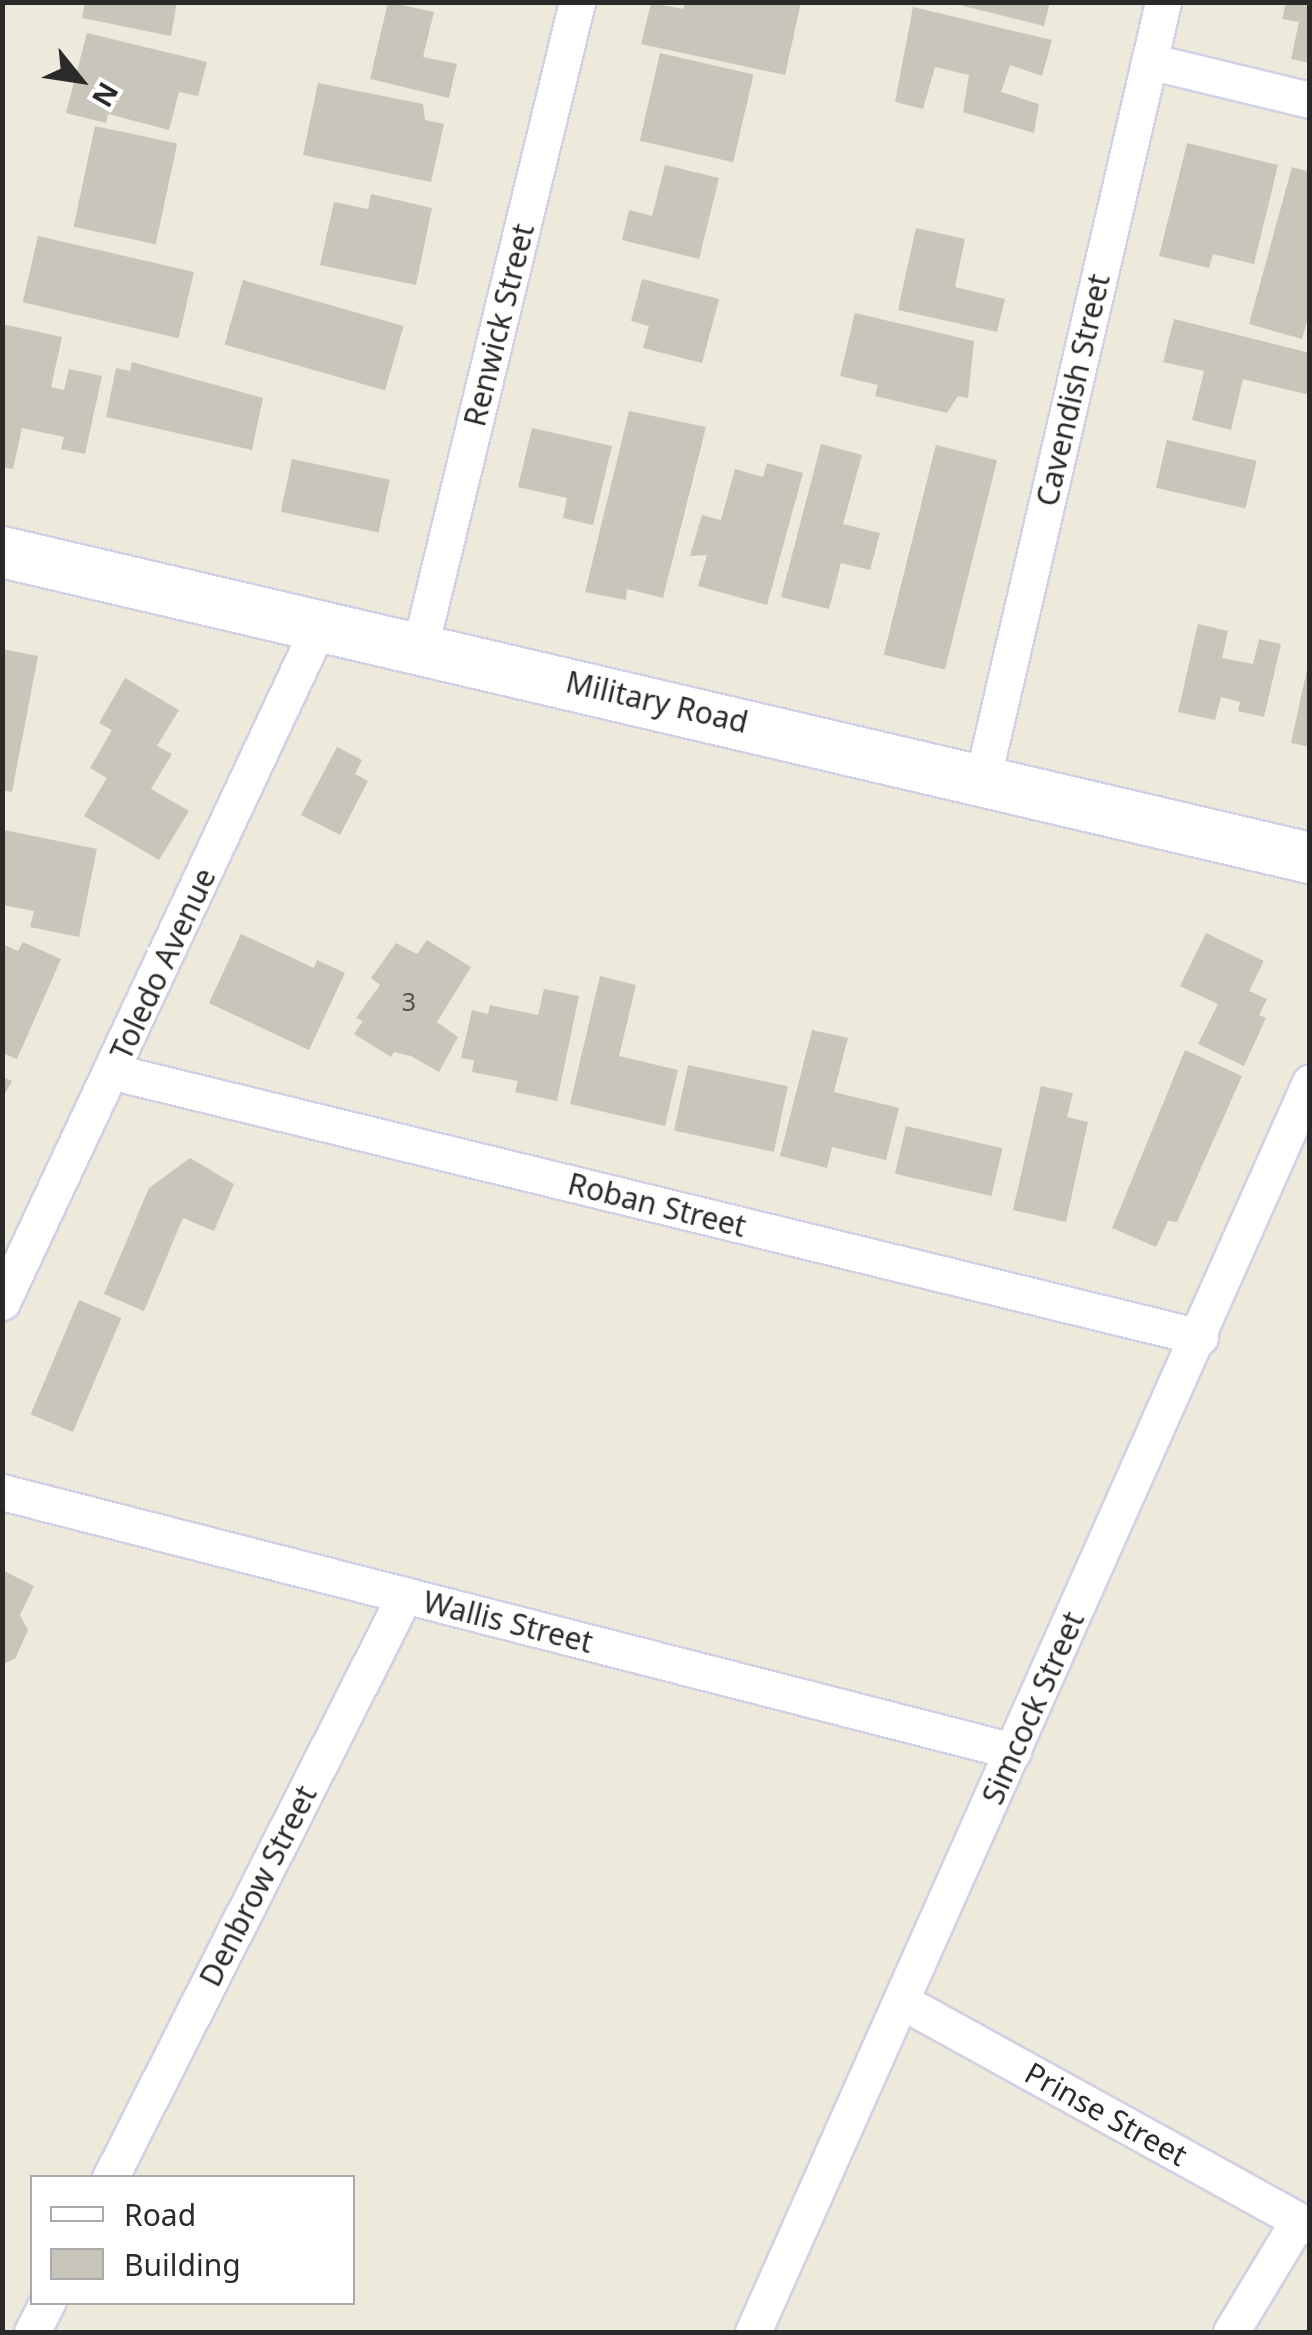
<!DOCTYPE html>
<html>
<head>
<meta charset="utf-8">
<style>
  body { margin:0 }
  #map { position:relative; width:1312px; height:2335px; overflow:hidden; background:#ede9db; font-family:"Noto Sans",sans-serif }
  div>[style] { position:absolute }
  .building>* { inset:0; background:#c8c6bb; transform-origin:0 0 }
  .roads { filter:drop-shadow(2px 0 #d1d0e4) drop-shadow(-2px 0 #d1d0e4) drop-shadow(0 2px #d1d0e4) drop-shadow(0 -2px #d1d0e4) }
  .street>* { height:35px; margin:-17.5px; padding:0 17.5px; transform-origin:17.5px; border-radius:17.5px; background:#fff }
  .secondary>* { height:50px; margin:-25px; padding:0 25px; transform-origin:25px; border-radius:25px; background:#fff }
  span { translate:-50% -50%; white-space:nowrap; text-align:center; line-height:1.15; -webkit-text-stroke:9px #fff; paint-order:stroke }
  .number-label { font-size:25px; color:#52514e }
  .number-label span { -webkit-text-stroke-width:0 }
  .street-label { font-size:30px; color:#2a2a2a }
  .frame { position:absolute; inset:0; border:5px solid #2a2a2a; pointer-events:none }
  .legend { position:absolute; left:30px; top:2175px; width:325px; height:130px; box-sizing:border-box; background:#fff; border:2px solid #aaa; margin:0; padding:12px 18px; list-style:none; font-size:30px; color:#2a2a2a }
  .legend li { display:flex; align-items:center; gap:20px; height:50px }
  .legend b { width:50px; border:2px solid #aaa }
  .north { position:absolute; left:30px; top:30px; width:100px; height:100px; -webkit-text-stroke:8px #fff; paint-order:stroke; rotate:120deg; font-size:28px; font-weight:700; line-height:40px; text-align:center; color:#2a2a2a }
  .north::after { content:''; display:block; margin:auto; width:35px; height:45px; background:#2a2a2a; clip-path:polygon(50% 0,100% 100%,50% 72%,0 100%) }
</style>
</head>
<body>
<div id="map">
  <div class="building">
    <div style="clip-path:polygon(85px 2px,177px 2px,171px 36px,82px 18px)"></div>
    <div style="clip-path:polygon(388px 2px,434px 12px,423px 57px,457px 64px,449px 98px,370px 79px)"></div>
    <div style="clip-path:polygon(685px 2px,801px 2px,785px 75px,641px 44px,651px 3px,683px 9px)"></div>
    <div style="clip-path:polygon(947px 2px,1050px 2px,1044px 26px)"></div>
    <div style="clip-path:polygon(1286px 2px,1310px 2px,1310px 63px,1291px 59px,1299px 22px,1282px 19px)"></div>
    <div style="clip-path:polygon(913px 7px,1052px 40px,1042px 76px,1010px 65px,1001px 92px,1039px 104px,1034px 133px,963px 112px,969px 75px,935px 67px,923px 109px,895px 102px)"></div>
    <div style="clip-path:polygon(87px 33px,207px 62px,198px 96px,179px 92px,169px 130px,108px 114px,106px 123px,66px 113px)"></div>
    <div style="left:660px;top:53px;width:96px;height:90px;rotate:13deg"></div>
    <div style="clip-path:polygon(318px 83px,423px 104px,425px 120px,444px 124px,431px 182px,303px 155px)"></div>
    <div style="left:95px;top:126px;width:84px;height:103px;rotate:12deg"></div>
    <div style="clip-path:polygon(1187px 143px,1278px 165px,1254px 264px,1213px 254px,1209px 268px,1159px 256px)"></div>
    <div style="clip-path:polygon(665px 165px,719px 178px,699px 259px,622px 240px,629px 210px,652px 216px)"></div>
    <div style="clip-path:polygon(1292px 167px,1310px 172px,1310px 311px,1302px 339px,1249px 324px)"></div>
    <div style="clip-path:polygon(371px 194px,432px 208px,416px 285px,320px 265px,334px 202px,368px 209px)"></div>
    <div style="clip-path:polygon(916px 228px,965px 239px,955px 287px,1005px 299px,997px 332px,898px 310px)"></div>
    <div style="left:38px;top:236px;width:160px;height:68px;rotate:13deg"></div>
    <div style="clip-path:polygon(642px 279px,719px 299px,702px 363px,643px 348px,649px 326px,631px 321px)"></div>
    <div style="left:243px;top:280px;width:167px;height:67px;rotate:16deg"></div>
    <div style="clip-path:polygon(855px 313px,974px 341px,968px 398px,958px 396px,947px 413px,875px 396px,878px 385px,840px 376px)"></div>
    <div style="clip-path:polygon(1174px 319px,1310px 353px,1310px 395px,1243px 379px,1231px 430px,1192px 420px,1204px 371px,1163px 362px)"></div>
    <div style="clip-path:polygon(2px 324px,62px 337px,51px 387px,64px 390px,69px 369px,102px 376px,85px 454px,61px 449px,64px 437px,22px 428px,13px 469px,2px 467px)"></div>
    <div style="clip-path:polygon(132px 362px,263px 398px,252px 450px,106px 417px,116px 368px,130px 371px)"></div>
    <div style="clip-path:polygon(629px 411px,706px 427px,663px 598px,627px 589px,626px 600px,585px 592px)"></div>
    <div style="clip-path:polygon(532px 428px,612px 446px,593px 525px,563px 518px,567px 498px,518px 487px)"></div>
    <div style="left:1167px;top:440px;width:92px;height:49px;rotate:13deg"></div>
    <div style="clip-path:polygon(821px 444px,862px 455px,843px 524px,880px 533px,870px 570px,841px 563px,829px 609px,781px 597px)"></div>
    <div style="left:936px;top:445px;width:63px;height:216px;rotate:14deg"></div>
    <div style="left:292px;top:459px;width:100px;height:54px;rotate:12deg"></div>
    <div style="clip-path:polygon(767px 463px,803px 473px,767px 605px,698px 586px,707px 555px,690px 556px,702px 515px,721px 520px,735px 469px,763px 477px)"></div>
    <div style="clip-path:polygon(1198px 624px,1228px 631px,1222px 658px,1253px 664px,1259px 639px,1281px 644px,1264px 717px,1238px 711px,1240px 702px,1221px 697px,1215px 720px,1178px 712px)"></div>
    <div style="clip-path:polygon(2px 649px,38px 656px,12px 792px,2px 790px)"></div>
    <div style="clip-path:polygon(1308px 665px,1310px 665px,1310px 747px,1291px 743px)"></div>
    <div style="clip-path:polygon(125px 678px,179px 710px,157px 746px,172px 754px,151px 789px,189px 811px,159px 860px,84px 816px,107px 778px,90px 768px,112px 730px,99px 723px)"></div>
    <div style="clip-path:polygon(337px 747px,362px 760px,355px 774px,368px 781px,340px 835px,301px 815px)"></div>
    <div style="clip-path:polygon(4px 830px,97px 849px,79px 937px,30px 927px,34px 911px,2px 905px)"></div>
    <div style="clip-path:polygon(1206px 933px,1264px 961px,1249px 991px,1267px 999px,1259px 1015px,1266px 1018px,1244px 1066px,1198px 1044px,1218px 1004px,1180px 986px)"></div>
    <div style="clip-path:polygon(241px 934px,314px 968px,317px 960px,345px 973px,309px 1050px,209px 1003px)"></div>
    <div style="clip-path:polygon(427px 940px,471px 967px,437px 1022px,458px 1037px,439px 1072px,411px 1056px,394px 1052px,391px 1057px,354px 1034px,363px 1021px,356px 1018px,380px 985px,371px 978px,396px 943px,417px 954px)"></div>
    <div style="clip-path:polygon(23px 942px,61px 959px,17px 1059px,2px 1053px,2px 944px,18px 951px)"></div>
    <div style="clip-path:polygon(600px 976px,636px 985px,619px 1056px,678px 1070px,665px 1126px,570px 1104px)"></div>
    <div style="clip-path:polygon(544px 989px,579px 996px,557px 1101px,515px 1092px,518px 1081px,472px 1072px,474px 1060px,461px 1058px,472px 1010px,488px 1014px,490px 1005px,538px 1015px)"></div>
    <div style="clip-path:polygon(812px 1030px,848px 1038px,834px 1092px,899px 1108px,886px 1160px,832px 1147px,827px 1168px,780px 1156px)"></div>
    <div style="clip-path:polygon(1185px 1050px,1242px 1076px,1177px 1222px,1168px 1221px,1156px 1247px,1112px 1228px)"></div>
    <div style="left:688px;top:1065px;width:102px;height:67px;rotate:12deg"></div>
    <div style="clip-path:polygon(2px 1077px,12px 1081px,2px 1099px)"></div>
    <div style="clip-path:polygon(1041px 1086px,1073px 1093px,1067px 1117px,1088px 1122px,1066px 1222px,1013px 1210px)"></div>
    <div style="left:906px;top:1126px;width:99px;height:49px;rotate:13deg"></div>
    <div style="clip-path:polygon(190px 1158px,234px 1184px,214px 1231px,183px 1218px,144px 1311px,104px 1294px,149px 1188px)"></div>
    <div style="left:79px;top:1300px;width:46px;height:124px;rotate:23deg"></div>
    <div style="clip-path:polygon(2px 1570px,34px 1586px,20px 1615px,28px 1630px,15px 1659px,2px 1664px)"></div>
  </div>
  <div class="roads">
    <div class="street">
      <div style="left:1149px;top:61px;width:166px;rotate:13.6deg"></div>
      <div style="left:420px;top:647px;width:664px;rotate:-76.32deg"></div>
      <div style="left:983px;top:777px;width:796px;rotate:-76.92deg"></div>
      <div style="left:114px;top:1072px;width:1118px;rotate:13.71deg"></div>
      <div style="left:2px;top:1302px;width:749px;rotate:-64.87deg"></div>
      <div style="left:2px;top:1492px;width:1044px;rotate:14.37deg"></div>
      <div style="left:903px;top:2002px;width:465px;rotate:28.9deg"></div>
      <div style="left:110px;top:2178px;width:653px;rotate:-63.16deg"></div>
      <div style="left:32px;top:2332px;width:34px;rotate:-63deg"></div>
      <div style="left:753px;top:2332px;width:1368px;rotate:-65.98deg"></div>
      <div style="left:1231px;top:2332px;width:130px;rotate:-58.9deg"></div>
    </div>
    <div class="secondary">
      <div style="left:2px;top:552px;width:1343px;rotate:13.17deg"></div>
    </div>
  </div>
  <div class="number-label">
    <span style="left:409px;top:1001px">3</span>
  </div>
  <div class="street-label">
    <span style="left:499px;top:325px;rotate:-76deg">Renwick Street</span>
    <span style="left:1073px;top:390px;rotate:-77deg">Cavendish Street</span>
    <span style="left:657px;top:702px;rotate:13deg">Military Road</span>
    <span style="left:163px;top:964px;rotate:-65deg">Toledo Avenue</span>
    <span style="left:657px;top:1205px;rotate:14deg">Roban Street</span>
    <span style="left:508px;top:1622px;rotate:14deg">Wallis Street</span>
    <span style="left:1033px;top:1708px;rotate:-66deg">Simcock Street</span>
    <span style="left:258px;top:1886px;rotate:-63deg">Denbrow Street</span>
    <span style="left:1106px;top:2114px;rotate:29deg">Prinse Street</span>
  </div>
  <div class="frame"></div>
  <ul class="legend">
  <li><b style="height:12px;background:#fff"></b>Road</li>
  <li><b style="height:28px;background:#c8c6bb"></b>Building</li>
  </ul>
  <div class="north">N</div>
</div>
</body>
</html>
